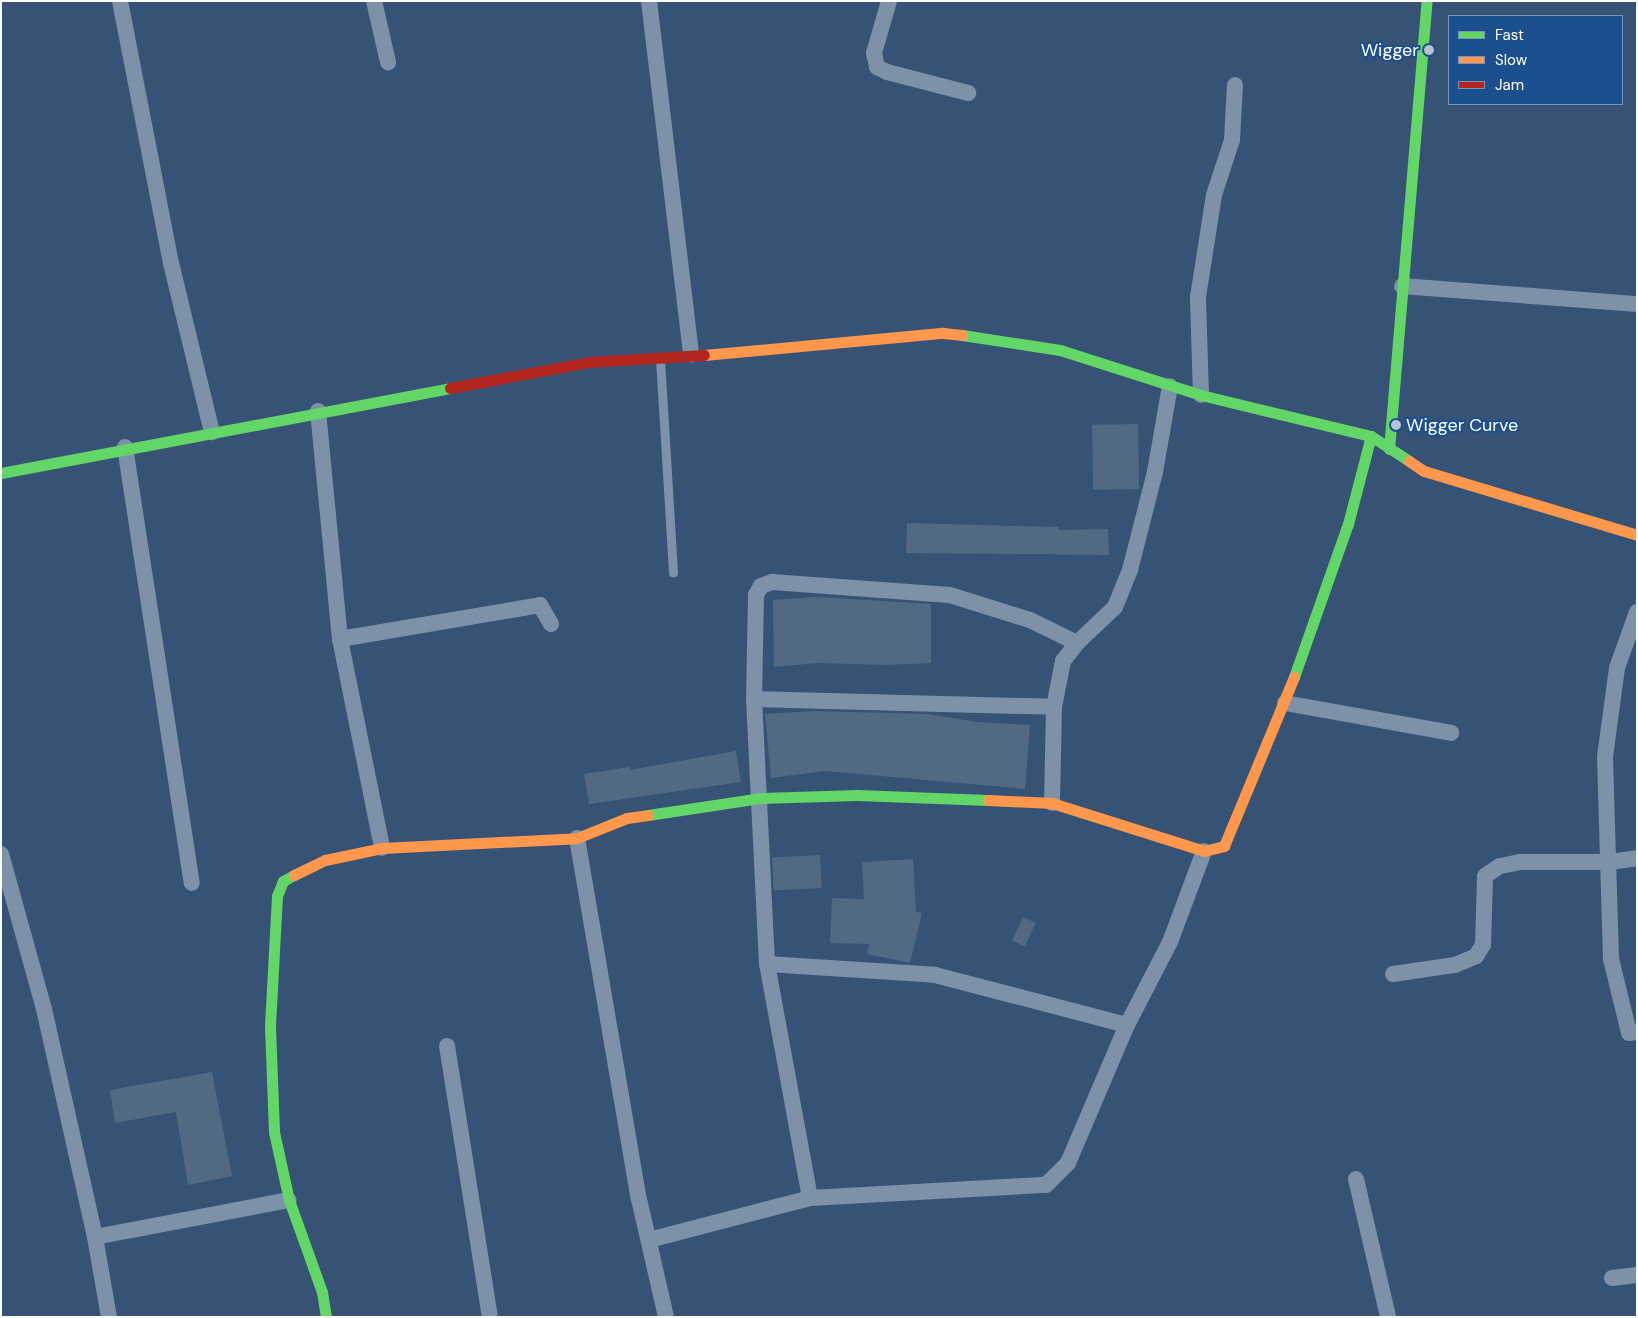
<!DOCTYPE html>
<html>
<head>
<meta charset="utf-8">
<style>
  body { margin:0 }
  #map { position:relative; width:1638px; height:1318px; overflow:hidden; background:#365274; font-family:"DM Sans",sans-serif }
  div>[style] { position:absolute }
  .building>* { inset:0; background:#526984; transform-origin:0 0 }
  .lane>* { height:9px; margin:-4.5px; padding:0 4.5px; transform-origin:4.5px; border-radius:4.5px; background:#7d92a8 }
  .street>* { height:16px; margin:-8px; padding:0 8px; transform-origin:8px; border-radius:8px; background:#7d92a8 }
  .fast>* { height:11px; margin:-5.5px; padding:0 5.5px; transform-origin:5.5px; border-radius:5.5px; background:#63d668 }
  .slow>* { height:11px; margin:-5.5px; padding:0 5.5px; transform-origin:5.5px; border-radius:5.5px; background:#ff974d }
  .jam>* { height:11px; margin:-5.5px; padding:0 5.5px; transform-origin:5.5px; border-radius:5.5px; background:#b3261e }
  .dots>* { width:14px; height:14px; translate:-50% -50%; box-sizing:border-box; border:2px solid #1b4f8f; border-radius:50% }
  span { translate:-50% -50%; white-space:nowrap; text-align:center; line-height:1.15; -webkit-text-stroke:4px #1b4f8f; paint-order:stroke }
  .poi-label { font-size:18px; color:#fff }
  .right { translate:-100% -50%; text-align:right }
  .left { translate:0 -50%; text-align:left }
  .frame { position:absolute; inset:0; border:2px solid #fff; pointer-events:none }
  .legend { position:absolute; left:1448px; top:15px; width:175px; height:90px; box-sizing:border-box; background:#1b4f8f; border:1px solid #7695bc; margin:0; padding:6px 9px; list-style:none; font-size:15px; color:#fff }
  .legend li { display:flex; align-items:center; gap:10px; height:25px }
  .legend b { width:25px; border:1px solid #7695bc }
</style>
</head>
<body>
<div id="map">
  <div class="building">
    <div style="left:1138px;top:424px;width:65px;height:46px;rotate:89deg"></div>
    <div style="clip-path:polygon(907px 523px,1058px 527px,1059px 530px,1108px 529px,1109px 555px,906px 553px)"></div>
    <div style="clip-path:polygon(818px 597px,931px 604px,931px 663px,886px 665px,818px 663px,774px 667px,773px 600px)"></div>
    <div style="clip-path:polygon(814px 711px,927px 714px,977px 722px,1030px 725px,1025px 789px,825px 771px,771px 778px,765px 714px)"></div>
    <div style="clip-path:polygon(736px 751px,741px 782px,589px 804px,584px 774px,630px 767px,630px 770px)"></div>
    <div style="left:820px;top:855px;width:33px;height:48px;rotate:87deg"></div>
    <div style="clip-path:polygon(913px 859px,916px 912px,922px 913px,910px 963px,867px 954px,869px 944px,830px 943px,832px 898px,864px 899px,862px 862px)"></div>
    <div style="left:1023px;top:917px;width:14px;height:26px;rotate:25deg"></div>
    <div style="clip-path:polygon(212px 1072px,232px 1176px,188px 1185px,176px 1112px,115px 1123px,110px 1090px)"></div>
  </div>
  <div class="lane">
    <div style="left:660px;top:359px;width:214px;rotate:86.5deg"></div>
  </div>
  <div class="street">
    <div style="left:120px;top:1px;width:267px;rotate:79deg"></div>
    <div style="left:171px;top:263px;width:174px;rotate:76.4deg"></div>
    <div style="left:374px;top:1px;width:63px;rotate:77.1deg"></div>
    <div style="left:649px;top:1px;width:356px;rotate:83.2deg"></div>
    <div style="left:889px;top:1px;width:54px;rotate:106.1deg"></div>
    <div style="left:874px;top:53px;width:14px;rotate:78deg"></div>
    <div style="left:877px;top:67px;width:11px;rotate:27deg"></div>
    <div style="left:887px;top:72px;width:84px;rotate:14.5deg"></div>
    <div style="left:1402px;top:286px;width:236px;rotate:4.4deg"></div>
    <div style="left:1201px;top:395px;width:98px;rotate:-91.8deg"></div>
    <div style="left:1198px;top:297px;width:103px;rotate:-81.1deg"></div>
    <div style="left:1214px;top:195px;width:58px;rotate:-71.9deg"></div>
    <div style="left:1232px;top:140px;width:55px;rotate:-86.9deg"></div>
    <div style="left:318px;top:411px;width:229px;rotate:84.5deg"></div>
    <div style="left:340px;top:639px;width:213px;rotate:78.6deg"></div>
    <div style="left:125px;top:447px;width:441px;rotate:81.3deg"></div>
    <div style="left:1637px;top:612px;width:59px;rotate:109.7deg"></div>
    <div style="left:1617px;top:668px;width:90px;rotate:97.7deg"></div>
    <div style="left:1605px;top:757px;width:202px;rotate:88.3deg"></div>
    <div style="left:1611px;top:959px;width:76px;rotate:76.3deg"></div>
    <div style="left:1629px;top:1033px;width:8px;rotate:-7deg"></div>
    <div style="left:340px;top:639px;width:203px;rotate:-9.6deg"></div>
    <div style="left:540px;top:605px;width:22px;rotate:60deg"></div>
    <div style="left:754px;top:699px;width:300px;rotate:1.5deg"></div>
    <div style="left:1285px;top:703px;width:169px;rotate:10.2deg"></div>
    <div style="left:1052px;top:803px;width:96px;rotate:-88.8deg"></div>
    <div style="left:1054px;top:707px;width:47px;rotate:-78.9deg"></div>
    <div style="left:1063px;top:661px;width:23px;rotate:-52deg"></div>
    <div style="left:1077px;top:643px;width:52px;rotate:-43.5deg"></div>
    <div style="left:1115px;top:607px;width:40px;rotate:-68deg"></div>
    <div style="left:1130px;top:570px;width:101px;rotate:-75.7deg"></div>
    <div style="left:1155px;top:472px;width:87px;rotate:-80.1deg"></div>
    <div style="left:577px;top:838px;width:366px;rotate:80.3deg"></div>
    <div style="left:639px;top:1199px;width:121px;rotate:77.1deg"></div>
    <div style="left:1px;top:854px;width:161px;rotate:74.5deg"></div>
    <div style="left:44px;top:1009px;width:234px;rotate:77.4deg"></div>
    <div style="left:95px;top:1237px;width:81px;rotate:80.1deg"></div>
    <div style="left:767px;top:964px;width:168px;rotate:3.7deg"></div>
    <div style="left:935px;top:975px;width:198px;rotate:14.6deg"></div>
    <div style="left:1393px;top:974px;width:63px;rotate:-8.3deg"></div>
    <div style="left:1455px;top:965px;width:23px;rotate:-23deg"></div>
    <div style="left:1476px;top:956px;width:13px;rotate:-58deg"></div>
    <div style="left:1483px;top:945px;width:69px;rotate:-88.3deg"></div>
    <div style="left:1485px;top:876px;width:18px;rotate:-34deg"></div>
    <div style="left:1500px;top:866px;width:20px;rotate:-11deg"></div>
    <div style="left:1520px;top:862px;width:90px"></div>
    <div style="left:1610px;top:862px;width:27px;rotate:-8deg"></div>
    <div style="left:447px;top:1046px;width:274px;rotate:81deg"></div>
    <div style="left:1356px;top:1179px;width:142px;rotate:76.9deg"></div>
    <div style="left:810px;top:1198px;width:238px;rotate:-100.4deg"></div>
    <div style="left:767px;top:964px;width:265px;rotate:-92.8deg"></div>
    <div style="left:754px;top:699px;width:104px;rotate:-88.9deg"></div>
    <div style="left:756px;top:595px;width:10px;rotate:-61deg"></div>
    <div style="left:761px;top:586px;width:12px;rotate:-20deg"></div>
    <div style="left:772px;top:582px;width:178px;rotate:4.2deg"></div>
    <div style="left:950px;top:595px;width:84px;rotate:17.4deg"></div>
    <div style="left:1030px;top:620px;width:52px;rotate:26.1deg"></div>
    <div style="left:95px;top:1237px;width:197px;rotate:-10.8deg"></div>
    <div style="left:649px;top:1240px;width:166px;rotate:-14.6deg"></div>
    <div style="left:810px;top:1198px;width:236px;rotate:-3.2deg"></div>
    <div style="left:1046px;top:1185px;width:31px;rotate:-45deg"></div>
    <div style="left:1068px;top:1163px;width:150px;rotate:-66.9deg"></div>
    <div style="left:1127px;top:1025px;width:93px;rotate:-62.6deg"></div>
    <div style="left:1170px;top:942px;width:97px;rotate:-69.5deg"></div>
    <div style="left:1612px;top:1278px;width:25px;rotate:-7deg"></div>
  </div>
  <div class="fast">
    <div style="left:962px;top:335px;width:99px;rotate:8.7deg"></div>
    <div style="left:1060px;top:350px;width:148px;rotate:17.7deg"></div>
    <div style="left:1201px;top:395px;width:175px;rotate:13.6deg"></div>
    <div style="left:1371px;top:436px;width:45px;rotate:33.3deg"></div>
    <div style="left:1389px;top:449px;width:450px;rotate:-85.2deg"></div>
    <div style="left:1px;top:473px;width:457px;rotate:-10.7deg"></div>
    <div style="left:1294px;top:677px;width:162px;rotate:-70.6deg"></div>
    <div style="left:1348px;top:524px;width:91px;rotate:-75.4deg"></div>
    <div style="left:648px;top:815px;width:113px;rotate:-8.6deg"></div>
    <div style="left:760px;top:798px;width:97px;rotate:-1.8deg"></div>
    <div style="left:857px;top:795px;width:131px;rotate:2.2deg"></div>
    <div style="left:294px;top:875px;width:13px;rotate:151deg"></div>
    <div style="left:283px;top:881px;width:16px;rotate:112deg"></div>
    <div style="left:277px;top:896px;width:131px;rotate:93.1deg"></div>
    <div style="left:270px;top:1027px;width:105px;rotate:87.8deg"></div>
    <div style="left:274px;top:1132px;width:70px;rotate:77.6deg"></div>
    <div style="left:289px;top:1200px;width:98px;rotate:70.3deg"></div>
    <div style="left:322px;top:1292px;width:25px;rotate:81deg"></div>
  </div>
  <div class="slow">
    <div style="left:704px;top:355px;width:240px;rotate:-5.3deg"></div>
    <div style="left:943px;top:333px;width:19px;rotate:6deg"></div>
    <div style="left:1409px;top:461px;width:18px;rotate:34deg"></div>
    <div style="left:1424px;top:471px;width:222px;rotate:16.7deg"></div>
    <div style="left:988px;top:800px;width:64px;rotate:2.7deg"></div>
    <div style="left:1052px;top:803px;width:159px;rotate:17.5deg"></div>
    <div style="left:1204px;top:851px;width:21px;rotate:-14deg"></div>
    <div style="left:1224px;top:846px;width:183px;rotate:-67.5deg"></div>
    <div style="left:294px;top:875px;width:34px;rotate:-26deg"></div>
    <div style="left:325px;top:860px;width:58px;rotate:-11.9deg"></div>
    <div style="left:382px;top:848px;width:195px;rotate:-2.9deg"></div>
    <div style="left:577px;top:838px;width:54px;rotate:-21.8deg"></div>
    <div style="left:627px;top:818px;width:21px;rotate:-8deg"></div>
  </div>
  <div class="jam">
    <div style="left:450px;top:388px;width:141px;rotate:-10.6deg"></div>
    <div style="left:589px;top:362px;width:115px;rotate:-3.5deg"></div>
  </div>
  <div class="dots">
    <div style="left:1429px;top:50px;background:#b9c2ce"></div>
    <div style="left:1396px;top:425px;background:#b9c2ce"></div>
  </div>
  <div class="poi-label">
    <span class="right" style="left:1419px;top:50px">Wigger</span>
    <span class="left" style="left:1406px;top:425px">Wigger Curve</span>
  </div>
  <div class="frame"></div>
  <ul class="legend">
  <li><b style="height:6px;background:#63d668"></b>Fast</li>
  <li><b style="height:6px;background:#ff974d"></b>Slow</li>
  <li><b style="height:6px;background:#b3261e"></b>Jam</li>
  </ul>
</div>
</body>
</html>
